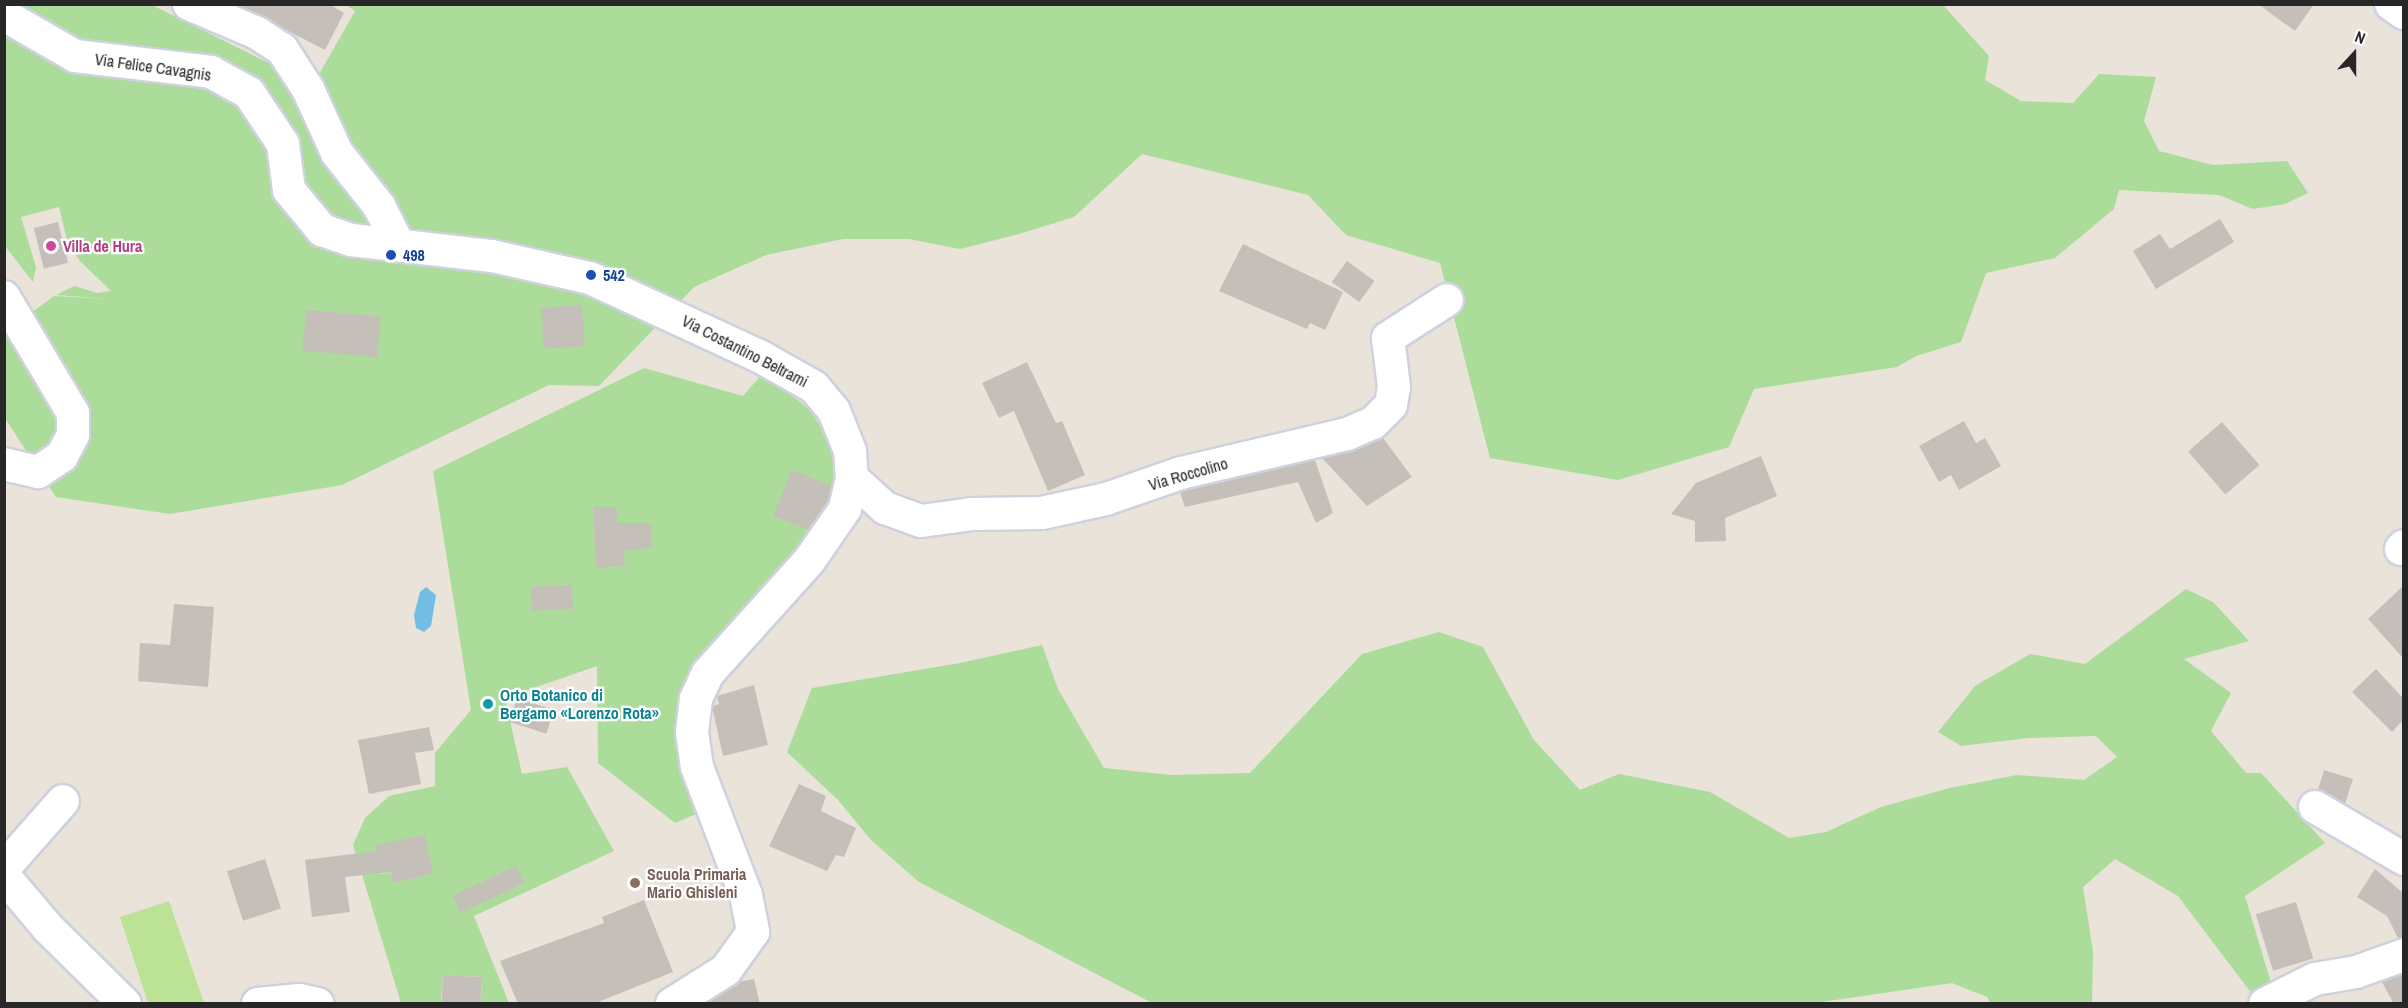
<!DOCTYPE html>
<html>
<head>
<meta charset="utf-8">
<style>
  body { margin:0 }
  #map { position:relative; width:2408px; height:1008px; overflow:hidden; background:#e9e3d9; font-family:"Archivo Narrow",sans-serif }
  div>[style] { position:absolute }
  .green>* { inset:0; background:#abdc99 }
  .pitch>* { inset:0; background:#bce395 }
  .water>* { inset:0; background:#73bde4 }
  .building>* { inset:0; background:#c4c0b9; transform-origin:0 0 }
  .roads { filter:drop-shadow(2px 0 #cfd1df) drop-shadow(-2px 0 #cfd1df) drop-shadow(0 2px #cfd1df) drop-shadow(0 -2px #cfd1df) }
  .minor>* { height:32px; margin:-16px; padding:0 16px; transform-origin:16px; border-radius:16px; background:#fff }
  .dots>* { width:16px; height:16px; translate:-50% -50%; box-sizing:border-box; border:3px solid #fff; border-radius:50% }
  span { translate:-50% -50%; white-space:nowrap; text-align:center; line-height:1.15; -webkit-text-stroke:4.5px #fff; paint-order:stroke }
  .street-label { font-size:16px; color:#272727 }
  .hotel-label { font-size:16px; color:#b23c85; font-weight:700 }
  .left { translate:0 -50%; text-align:left }
  .transit-label { font-size:16px; color:#164399; font-weight:700 }
  .culture-label { font-size:16px; color:#0d838f; font-weight:700 }
  .education-label { font-size:16px; color:#785e54; font-weight:700 }
  .frame { position:absolute; inset:0; border:6px solid #272727; pointer-events:none }
  .north { position:absolute; left:2324px; top:24px; width:60px; height:60px; -webkit-text-stroke:4px #fff; paint-order:stroke; rotate:21deg; font-size:16px; font-weight:700; line-height:24px; text-align:center; color:#272727 }
  .north::after { content:''; display:block; margin:auto; width:21px; height:27px; background:#272727; clip-path:polygon(50% 0,100% 100%,50% 72%,0 100%) }
</style>
</head>
<body>
<div id="map">
  <div class="green">
    <div style="clip-path:polygon(5px 5px,152px 5px,313px 85px,355px 11px,346px 5px,1943px 5px,1989px 56px,1985px 80px,2021px 101px,2073px 103px,2099px 74px,2156px 77px,2144px 121px,2159px 151px,2213px 165px,2287px 161px,2308px 193px,2285px 204px,2253px 209px,2219px 195px,2119px 190px,2114px 209px,2055px 258px,1986px 273px,1961px 342px,1916px 356px,1897px 367px,1754px 389px,1729px 447px,1618px 480px,1490px 458px,1440px 263px,1346px 235px,1308px 195px,1142px 154px,1074px 217px,1019px 234px,960px 249px,909px 239px,843px 239px,766px 255px,694px 287px,599px 386px,549px 385px,342px 485px,170px 514px,56px 497px,5px 418px,4px 333px,54px 296px,109px 299px,56px 295px,74px 286px,97px 293px,111px 291px,80px 261px,68px 244px,59px 207px,21px 217px,36px 267px,33px 282px,5px 246px)"></div>
    <div style="clip-path:polygon(evenodd,644px 368px,743px 396px,763px 373px,808px 408px,835px 447px,836px 488px,817px 533px,695px 665px,703px 811px,675px 823px,598px 763px,597px 666px,505px 698px,522px 774px,567px 767px,614px 851px,474px 916px,509px 1003px,481px 1003px,482px 977px,443px 975px,441px 1003px,401px 1003px,353px 845px,365px 818px,389px 796px,435px 786px,435px 753px,471px 710px,433px 471px,644px 368px,375px 845px,433px 874px,393px 882px,391px 872px,381px 874px,375px 845px)"></div>
    <div style="clip-path:polygon(2186px 589px,2213px 602px,2249px 641px,2184px 659px,2231px 693px,2211px 731px,2246px 773px,2261px 773px,2325px 843px,2245px 896px,2271px 983px,2255px 998px,2178px 896px,2115px 859px,2083px 887px,2093px 952px,2092px 1003px,1990px 1003px,1987px 997px,1952px 983px,1808px 1004px,1152px 1003px,919px 882px,871px 840px,838px 800px,787px 752px,812px 688px,960px 663px,1042px 645px,1058px 689px,1104px 768px,1171px 775px,1250px 773px,1362px 654px,1439px 632px,1483px 647px,1534px 740px,1580px 790px,1619px 774px,1710px 792px,1789px 838px,1826px 832px,1881px 807px,1950px 788px,2017px 775px,2084px 780px,2117px 757px,2096px 736px,2028px 738px,1961px 746px,1938px 732px,1975px 686px,2030px 654px,2085px 664px)"></div>
  </div>
  <div class="pitch">
    <div style="clip-path:polygon(169px 901px,204px 1003px,148px 1003px,120px 917px)"></div>
  </div>
  <div class="water">
    <div style="clip-path:polygon(426px 587px,436px 595px,431px 626px,424px 632px,416px 628px,414px 615px,420px 592px)"></div>
  </div>
  <div class="building">
    <div style="clip-path:polygon(236px 4px,329px 4px,344px 13px,325px 50px)"></div>
    <div style="clip-path:polygon(2258px 4px,2314px 4px,2295px 31px)"></div>
    <div style="clip-path:polygon(2220px 219px,2234px 242px,2156px 289px,2133px 251px,2160px 234px,2170px 249px)"></div>
    <div style="left:58px;top:222px;width:42px;height:25px;rotate:76deg"></div>
    <div style="clip-path:polygon(1243px 244px,1343px 292px,1325px 330px,1310px 323px,1307px 329px,1219px 291px)"></div>
    <div style="left:1347px;top:261px;width:34px;height:26px;rotate:36deg"></div>
    <div style="left:582px;top:305px;width:41px;height:41px;rotate:86deg"></div>
    <div style="left:306px;top:310px;width:75px;height:41px;rotate:5deg"></div>
    <div style="clip-path:polygon(1027px 362px,1056px 423px,1062px 421px,1085px 475px,1048px 491px,1014px 411px,999px 418px,982px 383px)"></div>
    <div style="clip-path:polygon(1964px 421px,1976px 443px,1985px 438px,2001px 466px,1959px 490px,1951px 475px,1939px 482px,1919px 446px)"></div>
    <div style="left:2222px;top:422px;width:57px;height:45px;rotate:49deg"></div>
    <div style="clip-path:polygon(1383px 438px,1412px 477px,1367px 506px,1322px 458px)"></div>
    <div style="clip-path:polygon(1761px 456px,1777px 496px,1725px 518px,1726px 541px,1695px 542px,1695px 521px,1671px 514px,1696px 483px)"></div>
    <div style="clip-path:polygon(1315px 460px,1333px 513px,1316px 523px,1298px 482px,1185px 507px,1180px 492px)"></div>
    <div style="clip-path:polygon(792px 470px,832px 486px,828px 502px,809px 530px,773px 516px)"></div>
    <div style="clip-path:polygon(593px 507px,617px 507px,617px 523px,651px 523px,651px 548px,624px 551px,625px 566px,596px 568px)"></div>
    <div style="left:572px;top:585px;width:24px;height:41px;rotate:88deg"></div>
    <div style="clip-path:polygon(2403px 586px,2403px 658px,2368px 619px)"></div>
    <div style="clip-path:polygon(174px 604px,214px 607px,208px 687px,138px 681px,140px 643px,170px 645px)"></div>
    <div style="clip-path:polygon(2376px 669px,2403px 698px,2403px 720px,2392px 732px,2352px 692px)"></div>
    <div style="clip-path:polygon(754px 685px,768px 745px,723px 756px,713px 711px,713px 706px,719px 704px,717px 696px)"></div>
    <div style="left:517px;top:698px;width:39px;height:25px;rotate:18deg"></div>
    <div style="clip-path:polygon(429px 727px,434px 750px,415px 753px,421px 784px,369px 794px,358px 740px)"></div>
    <div style="clip-path:polygon(2324px 770px,2353px 779px,2345px 804px,2318px 790px)"></div>
    <div style="clip-path:polygon(799px 784px,826px 796px,821px 811px,856px 828px,844px 857px,836px 855px,827px 871px,769px 846px)"></div>
    <div style="clip-path:polygon(425px 835px,433px 874px,393px 883px,391px 872px,345px 877px,350px 912px,312px 917px,305px 860px,376px 851px,375px 845px)"></div>
    <div style="left:265px;top:859px;width:52px;height:40px;rotate:72deg"></div>
    <div style="left:516px;top:866px;width:19px;height:70px;rotate:65deg"></div>
    <div style="clip-path:polygon(2375px 869px,2403px 893px,2403px 938px,2398px 938px,2387px 916px,2357px 897px)"></div>
    <div style="clip-path:polygon(644px 900px,673px 972px,593px 1004px,518px 1004px,500px 961px,604px 923px,602px 917px)"></div>
    <div style="left:2296px;top:902px;width:59px;height:42px;rotate:73deg"></div>
    <div style="clip-path:polygon(2403px 974px,2403px 1004px,2394px 1004px,2382px 982px)"></div>
    <div style="left:443px;top:975px;width:39px;height:29px;rotate:3deg"></div>
    <div style="clip-path:polygon(754px 979px,760px 1004px,707px 1004px,739px 982px)"></div>
  </div>
  <div class="roads">
    <div class="minor">
      <div style="left:189px;top:4px;width:74px;rotate:23.1deg"></div>
      <div style="left:257px;top:33px;width:30px;rotate:33deg"></div>
      <div style="left:282px;top:49px;width:48px;rotate:57deg"></div>
      <div style="left:308px;top:89px;width:70px;rotate:65.6deg"></div>
      <div style="left:337px;top:153px;width:68px;rotate:51.6deg"></div>
      <div style="left:379px;top:206px;width:44px;rotate:62.9deg"></div>
      <div style="left:2391px;top:4px;width:16px;rotate:35deg"></div>
      <div style="left:4px;top:15px;width:82px;rotate:30deg"></div>
      <div style="left:75px;top:56px;width:137px;rotate:6.7deg"></div>
      <div style="left:211px;top:72px;width:43px;rotate:28.9deg"></div>
      <div style="left:249px;top:93px;width:61px;rotate:56.3deg"></div>
      <div style="left:283px;top:144px;width:46px;rotate:82.6deg"></div>
      <div style="left:289px;top:190px;width:52px;rotate:50.5deg"></div>
      <div style="left:322px;top:230px;width:31px;rotate:19deg"></div>
      <div style="left:351px;top:240px;width:142px;rotate:6.5deg"></div>
      <div style="left:492px;top:256px;width:100px;rotate:12.7deg"></div>
      <div style="left:590px;top:278px;width:188px;rotate:24.8deg"></div>
      <div style="left:761px;top:357px;width:61px;rotate:29.5deg"></div>
      <div style="left:814px;top:387px;width:31px;rotate:50deg"></div>
      <div style="left:834px;top:411px;width:43px;rotate:68.2deg"></div>
      <div style="left:850px;top:451px;width:27px;rotate:86deg"></div>
      <div style="left:852px;top:478px;width:32px;rotate:103deg"></div>
      <div style="left:845px;top:509px;width:63px;rotate:124.7deg"></div>
      <div style="left:809px;top:561px;width:151px;rotate:132deg"></div>
      <div style="left:708px;top:673px;width:29px;rotate:115deg"></div>
      <div style="left:696px;top:699px;width:33px;rotate:97deg"></div>
      <div style="left:692px;top:732px;width:35px;rotate:82deg"></div>
      <div style="left:697px;top:767px;width:137px;rotate:69.1deg"></div>
      <div style="left:746px;top:895px;width:38px;rotate:79deg"></div>
      <div style="left:753px;top:932px;width:47px;rotate:125.4deg"></div>
      <div style="left:726px;top:970px;width:64px;rotate:147.8deg"></div>
      <div style="left:4px;top:297px;width:135px;rotate:59.3deg"></div>
      <div style="left:73px;top:413px;width:22px;rotate:90deg"></div>
      <div style="left:73px;top:435px;width:24px;rotate:118deg"></div>
      <div style="left:62px;top:456px;width:29px;rotate:146deg"></div>
      <div style="left:38px;top:472px;width:35px;rotate:-167deg"></div>
      <div style="left:852px;top:478px;width:45px;rotate:42.3deg"></div>
      <div style="left:885px;top:508px;width:38px;rotate:20deg"></div>
      <div style="left:921px;top:521px;width:51px;rotate:-7.8deg"></div>
      <div style="left:972px;top:514px;width:70px;rotate:-0.8deg"></div>
      <div style="left:1042px;top:513px;width:66px;rotate:-12.3deg"></div>
      <div style="left:1106px;top:499px;width:79px;rotate:-19.1deg"></div>
      <div style="left:1181px;top:473px;width:171px;rotate:-13.2deg"></div>
      <div style="left:1347px;top:434px;width:28px;rotate:-23deg"></div>
      <div style="left:1373px;top:423px;width:25px;rotate:-45deg"></div>
      <div style="left:1391px;top:405px;width:18px;rotate:-81deg"></div>
      <div style="left:1394px;top:387px;width:49px;rotate:-97deg"></div>
      <div style="left:1388px;top:338px;width:70px;rotate:-32.8deg"></div>
      <div style="left:2401px;top:549px;width:4px;rotate:-45deg"></div>
      <div style="left:2315px;top:807px;width:103px;rotate:30.3deg"></div>
      <div style="left:4px;top:868px;width:89px;rotate:-48.6deg"></div>
      <div style="left:4px;top:876px;width:68px;rotate:49.8deg"></div>
      <div style="left:48px;top:928px;width:108px;rotate:44.6deg"></div>
      <div style="left:258px;top:1004px;width:41px;rotate:-5.6deg"></div>
      <div style="left:299px;top:1000px;width:19px;rotate:12deg"></div>
      <div style="left:2265px;top:1004px;width:56px;rotate:-26.6deg"></div>
      <div style="left:2315px;top:979px;width:42px;rotate:-9.7deg"></div>
      <div style="left:2356px;top:972px;width:51px;rotate:-19.5deg"></div>
    </div>
  </div>
  <div class="dots">
    <div style="left:51px;top:246px;background:#d1479c"></div>
    <div style="left:391px;top:255px;background:#1a4fb4"></div>
    <div style="left:591px;top:275px;background:#1a4fb4"></div>
    <div style="left:488px;top:704px;background:#0f9aa8"></div>
    <div style="left:635px;top:883px;background:#8d6e63"></div>
  </div>
  <div class="street-label">
    <span style="left:153px;top:67px;rotate:8deg">Via Felice Cavagnis</span>
    <span style="left:745px;top:351px;rotate:27deg">Via Costantino Beltrami</span>
    <span style="left:1188px;top:474px;rotate:-16deg">Via Roccolino</span>
  </div>
  <div class="hotel-label">
    <span class="left" style="left:63px;top:246px">Villa de Hura</span>
  </div>
  <div class="transit-label">
    <span class="left" style="left:403px;top:255px">498</span>
    <span class="left" style="left:603px;top:275px">542</span>
  </div>
  <div class="culture-label">
    <span class="left" style="left:500px;top:704px">Orto Botanico di<br>Bergamo «Lorenzo Rota»</span>
  </div>
  <div class="education-label">
    <span class="left" style="left:647px;top:883px">Scuola Primaria<br>Mario Ghisleni</span>
  </div>
  <div class="frame"></div>
  <div class="north">N</div>
</div>
</body>
</html>
